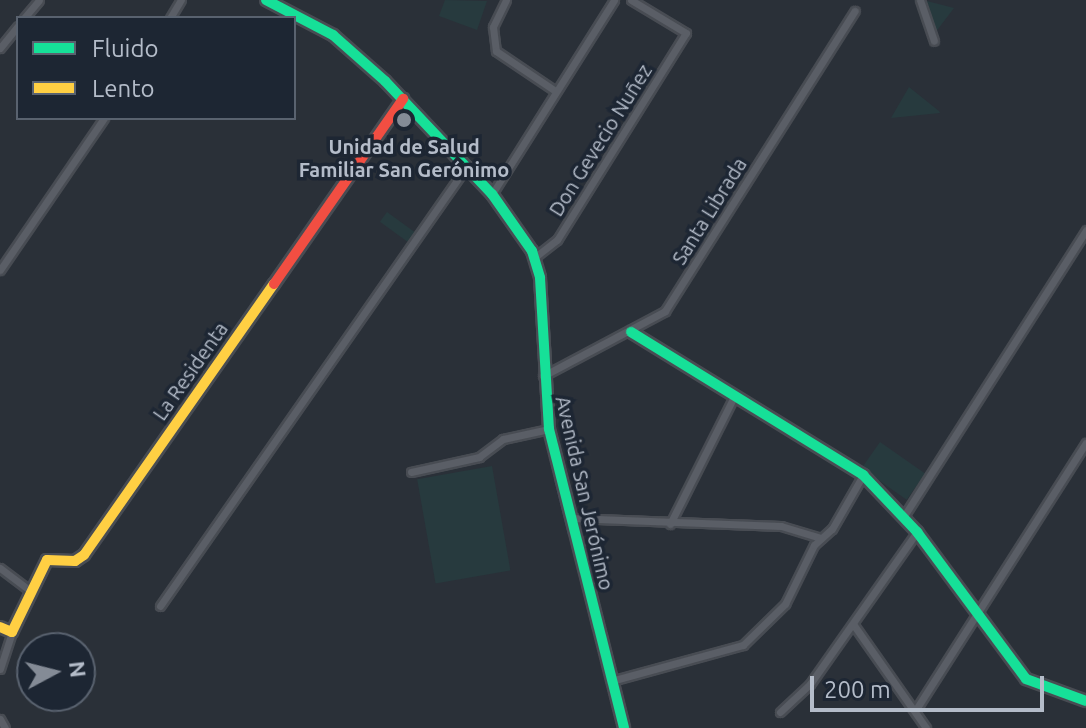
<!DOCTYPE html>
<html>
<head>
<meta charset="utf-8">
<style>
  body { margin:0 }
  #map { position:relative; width:1086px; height:728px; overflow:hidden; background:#2a3038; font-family:Ubuntu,sans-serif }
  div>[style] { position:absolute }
  .green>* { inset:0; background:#273a3e; transform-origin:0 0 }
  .stream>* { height:2px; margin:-1px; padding:0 1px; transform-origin:1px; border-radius:1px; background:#384963 }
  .roads { filter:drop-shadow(2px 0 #484c53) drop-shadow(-2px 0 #484c53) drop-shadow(0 2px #484c53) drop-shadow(0 -2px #484c53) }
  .street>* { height:7px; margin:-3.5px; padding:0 3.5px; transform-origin:3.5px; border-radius:3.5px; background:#5a5e66 }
  .fast>* { height:10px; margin:-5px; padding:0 5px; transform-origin:5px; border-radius:5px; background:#16e098 }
  .slow>* { height:10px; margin:-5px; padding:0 5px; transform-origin:5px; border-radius:5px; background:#ffcf43 }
  .jam>* { height:10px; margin:-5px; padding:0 5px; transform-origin:5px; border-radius:5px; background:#f24e42 }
  .dots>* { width:22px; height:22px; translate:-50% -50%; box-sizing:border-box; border:4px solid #1d2633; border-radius:50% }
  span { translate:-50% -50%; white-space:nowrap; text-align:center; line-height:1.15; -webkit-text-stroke:7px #1d2633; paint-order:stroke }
  .street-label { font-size:20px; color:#b4bcc9 }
  .poi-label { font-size:20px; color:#b4bcc9; font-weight:700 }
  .legend { position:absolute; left:16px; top:16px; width:280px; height:104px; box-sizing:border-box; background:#1d2633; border:2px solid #59626f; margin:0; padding:10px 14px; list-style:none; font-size:24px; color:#b4bcc9 }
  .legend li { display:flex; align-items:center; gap:16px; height:40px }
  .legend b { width:40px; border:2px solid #59626f }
  .north { position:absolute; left:16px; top:632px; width:80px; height:80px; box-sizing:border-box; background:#1d2633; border:2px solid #59626f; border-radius:50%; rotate:83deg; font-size:22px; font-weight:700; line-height:32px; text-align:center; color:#b4bcc9 }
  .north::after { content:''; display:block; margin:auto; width:28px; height:36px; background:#848b96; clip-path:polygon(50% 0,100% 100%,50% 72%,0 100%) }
  .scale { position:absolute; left:810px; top:676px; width:234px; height:36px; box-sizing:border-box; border:4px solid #b4bcc9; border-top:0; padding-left:10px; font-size:24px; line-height:28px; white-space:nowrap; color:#b4bcc9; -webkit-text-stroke:6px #1d2633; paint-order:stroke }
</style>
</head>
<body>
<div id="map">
  <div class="green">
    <div style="clip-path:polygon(445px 0,487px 1px,477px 30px,439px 16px)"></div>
    <div style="clip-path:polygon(923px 0,954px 8px,935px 33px)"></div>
    <div style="clip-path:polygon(909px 87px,939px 111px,940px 113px,891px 118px)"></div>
    <div style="left:387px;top:212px;width:34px;height:12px;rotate:36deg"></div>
    <div style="left:880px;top:442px;width:55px;height:32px;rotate:35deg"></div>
    <div style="left:492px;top:466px;width:106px;height:76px;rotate:80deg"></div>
  </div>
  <div class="stream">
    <div style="left:555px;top:479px;width:58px;rotate:76deg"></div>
  </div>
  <div class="roads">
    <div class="street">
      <div style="left:506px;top:0;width:30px;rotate:116deg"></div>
      <div style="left:493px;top:27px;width:24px;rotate:83deg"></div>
      <div style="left:496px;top:51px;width:70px;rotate:33.9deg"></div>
      <div style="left:920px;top:0;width:43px;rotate:71.1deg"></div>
      <div style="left:24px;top:18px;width:23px;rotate:-50deg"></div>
      <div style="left:170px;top:18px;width:21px;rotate:-59deg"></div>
      <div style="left:0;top:48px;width:28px;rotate:-51deg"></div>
      <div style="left:492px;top:194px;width:229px;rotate:-57.8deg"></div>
      <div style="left:535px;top:257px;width:28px;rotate:-38deg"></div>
      <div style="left:557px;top:240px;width:244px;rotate:-58.1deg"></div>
      <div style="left:686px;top:33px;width:64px;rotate:-149deg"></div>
      <div style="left:0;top:270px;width:184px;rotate:-55.6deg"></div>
      <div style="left:543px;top:376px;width:138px;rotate:-28deg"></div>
      <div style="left:665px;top:311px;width:355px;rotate:-57.7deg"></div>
      <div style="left:411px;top:472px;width:70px;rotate:-12.4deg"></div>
      <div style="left:479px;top:457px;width:30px;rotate:-37deg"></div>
      <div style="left:503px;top:439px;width:47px;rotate:-12.3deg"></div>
      <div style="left:904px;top:516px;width:339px;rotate:-57.5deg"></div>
      <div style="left:571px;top:518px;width:210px;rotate:2.2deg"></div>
      <div style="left:781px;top:526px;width:42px;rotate:16.7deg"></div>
      <div style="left:670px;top:524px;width:140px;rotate:-63.3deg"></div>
      <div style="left:0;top:568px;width:39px;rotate:37deg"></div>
      <div style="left:160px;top:606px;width:537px;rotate:-55.1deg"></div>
      <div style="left:853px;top:624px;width:127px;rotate:54.9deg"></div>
      <div style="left:0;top:669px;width:39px;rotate:-72deg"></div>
      <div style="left:611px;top:681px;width:137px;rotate:-15.3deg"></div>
      <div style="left:743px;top:645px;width:59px;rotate:-44.3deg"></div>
      <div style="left:785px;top:604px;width:66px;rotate:-63.8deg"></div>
      <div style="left:814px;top:545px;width:24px;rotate:-42deg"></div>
      <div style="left:832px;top:529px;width:62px;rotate:-60.1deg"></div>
      <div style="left:915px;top:711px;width:318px;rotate:-57.5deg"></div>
      <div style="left:780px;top:712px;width:41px;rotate:-43deg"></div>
      <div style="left:810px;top:684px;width:186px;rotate:-54.9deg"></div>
      <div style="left:0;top:719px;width:10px;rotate:61deg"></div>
    </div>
    <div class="fast">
      <div style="left:266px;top:0;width:76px;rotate:27.6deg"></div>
      <div style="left:333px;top:35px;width:69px;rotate:41.5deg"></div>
      <div style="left:385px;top:81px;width:156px;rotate:46.6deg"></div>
      <div style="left:492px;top:194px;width:70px;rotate:54.9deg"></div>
      <div style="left:532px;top:251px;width:28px;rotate:73deg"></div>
      <div style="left:540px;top:278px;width:151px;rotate:86.6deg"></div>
      <div style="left:549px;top:429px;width:308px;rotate:75.9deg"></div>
      <div style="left:631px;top:332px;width:273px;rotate:31.6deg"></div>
      <div style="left:863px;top:475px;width:79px;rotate:46.5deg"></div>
      <div style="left:917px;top:532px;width:183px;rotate:53.4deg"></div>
      <div style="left:1026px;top:679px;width:64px;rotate:20.1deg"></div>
    </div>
    <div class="slow">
      <div style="left:0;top:627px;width:13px;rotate:23deg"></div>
      <div style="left:12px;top:632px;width:80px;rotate:-64.1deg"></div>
      <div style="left:47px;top:560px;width:28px;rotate:2deg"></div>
      <div style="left:75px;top:561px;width:11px;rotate:-34deg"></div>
      <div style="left:84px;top:555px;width:331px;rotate:-55deg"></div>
    </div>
    <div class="jam">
      <div style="left:274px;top:284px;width:226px;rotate:-55.1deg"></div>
    </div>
  </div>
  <div class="dots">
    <div style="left:404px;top:120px;background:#848b96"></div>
  </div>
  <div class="street-label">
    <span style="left:600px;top:140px;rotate:-58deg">Don Gevecio Nuñez</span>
    <span style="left:709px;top:211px;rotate:-58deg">Santa Librada</span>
    <span style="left:190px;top:371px;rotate:-55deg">La Residenta</span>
    <span style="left:585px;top:493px;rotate:77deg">Avenida San Jerónimo</span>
  </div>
  <div class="poi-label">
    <span style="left:404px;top:158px">Unidad de Salud<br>Familiar San Gerónimo</span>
  </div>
  <ul class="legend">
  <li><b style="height:10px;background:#16e098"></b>Fluido</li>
  <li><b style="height:10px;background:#ffcf43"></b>Lento</li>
  </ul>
  <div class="north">N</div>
  <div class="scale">200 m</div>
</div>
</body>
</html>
